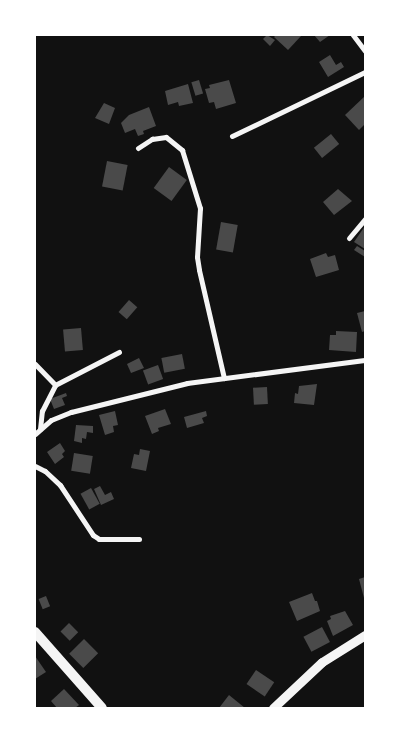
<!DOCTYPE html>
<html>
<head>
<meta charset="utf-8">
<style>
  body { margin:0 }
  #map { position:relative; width:400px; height:743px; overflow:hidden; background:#111; font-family:Cabin,sans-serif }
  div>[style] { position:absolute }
  .building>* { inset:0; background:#4a4a4a; transform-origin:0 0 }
  .minor>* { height:5px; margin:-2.5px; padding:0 2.5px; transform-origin:2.5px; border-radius:2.5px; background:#f5f5f5 }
  .tertiary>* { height:9px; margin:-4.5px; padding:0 4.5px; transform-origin:4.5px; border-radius:4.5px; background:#f5f5f5 }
  .secondary>* { height:10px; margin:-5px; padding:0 5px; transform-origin:5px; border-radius:5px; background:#f5f5f5 }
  span { translate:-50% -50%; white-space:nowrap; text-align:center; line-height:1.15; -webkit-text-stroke:5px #fff; paint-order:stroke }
  .frame { position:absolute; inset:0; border:36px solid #fff; pointer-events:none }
</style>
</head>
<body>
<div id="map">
  <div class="building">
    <div style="clip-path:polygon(267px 35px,275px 40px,270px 46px,263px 39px)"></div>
    <div style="clip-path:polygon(276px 35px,302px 35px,288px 50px,274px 37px)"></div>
    <div style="clip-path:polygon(314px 35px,330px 35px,320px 42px)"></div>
    <div style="clip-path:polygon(330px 55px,336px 65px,341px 62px,344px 67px,328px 77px,319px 62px)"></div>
    <div style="left:199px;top:80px;width:14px;height:8px;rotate:73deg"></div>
    <div style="clip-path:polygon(229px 80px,236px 103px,216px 109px,214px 102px,209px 103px,205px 89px,210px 88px,209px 85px)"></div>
    <div style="clip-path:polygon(188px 84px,193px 103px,179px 106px,178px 102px,168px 105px,165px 91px)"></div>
    <div style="clip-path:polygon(365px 96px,365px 124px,359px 130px,345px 115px)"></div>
    <div style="clip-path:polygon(104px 103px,115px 108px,109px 124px,95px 118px)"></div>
    <div style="clip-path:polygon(149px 107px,156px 126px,143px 131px,144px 134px,138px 136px,135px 129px,125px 133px,121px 123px,129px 115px)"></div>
    <div style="left:331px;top:134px;width:13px;height:22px;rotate:51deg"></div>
    <div style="left:107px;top:161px;width:21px;height:26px;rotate:11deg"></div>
    <div style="left:169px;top:167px;width:22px;height:26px;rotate:36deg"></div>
    <div style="clip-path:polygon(338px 189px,352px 201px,334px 215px,323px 202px)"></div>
    <div style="left:221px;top:222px;width:17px;height:28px;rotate:10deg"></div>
    <div style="clip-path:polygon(365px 226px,365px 249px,354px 242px)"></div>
    <div style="clip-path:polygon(357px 246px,365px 251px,365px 257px,354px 250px)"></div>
    <div style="clip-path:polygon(326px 253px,328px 257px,335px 255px,339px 270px,316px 277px,310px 259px)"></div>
    <div style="left:129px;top:300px;width:11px;height:16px;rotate:41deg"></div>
    <div style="clip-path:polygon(365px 311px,365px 331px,362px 332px,357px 313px)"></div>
    <div style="left:81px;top:328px;width:22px;height:18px;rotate:85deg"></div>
    <div style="clip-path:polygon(336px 331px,357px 332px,356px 352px,329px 350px,330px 335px,336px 335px)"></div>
    <div style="left:182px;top:354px;width:15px;height:21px;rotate:79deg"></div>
    <div style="clip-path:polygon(139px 358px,144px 368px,131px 373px,127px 364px)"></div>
    <div style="left:158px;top:365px;width:15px;height:16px;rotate:70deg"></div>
    <div style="clip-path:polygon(317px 384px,314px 405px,294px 403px,295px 393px,298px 394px,299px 386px)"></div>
    <div style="left:267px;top:387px;width:17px;height:14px;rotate:87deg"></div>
    <div style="clip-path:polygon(66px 393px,67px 396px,62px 398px,65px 405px,54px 409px,50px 399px)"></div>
    <div style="clip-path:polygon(165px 409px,171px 424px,158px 428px,159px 431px,152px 434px,145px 416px)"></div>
    <div style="clip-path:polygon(115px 411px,118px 425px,113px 426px,114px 432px,105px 435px,99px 415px)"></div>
    <div style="clip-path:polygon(206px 411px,207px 416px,202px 418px,204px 423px,187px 428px,184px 417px)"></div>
    <div style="clip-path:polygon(76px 425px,93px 426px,93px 433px,87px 432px,86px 439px,82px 438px,82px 443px,74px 441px)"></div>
    <div style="clip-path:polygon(60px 443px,65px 451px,62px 454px,64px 457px,55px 464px,47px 452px)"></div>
    <div style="clip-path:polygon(140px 449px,150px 451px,146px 471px,131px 468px,134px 454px,139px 455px)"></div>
    <div style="left:74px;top:453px;width:19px;height:18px;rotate:9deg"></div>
    <div style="clip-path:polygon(100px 486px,105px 495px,111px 492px,114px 499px,101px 505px,94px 489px)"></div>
    <div style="left:91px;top:488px;width:18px;height:12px;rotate:61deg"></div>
    <div style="clip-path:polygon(365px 577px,365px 598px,364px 598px,359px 579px)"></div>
    <div style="clip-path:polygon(312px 593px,315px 601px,317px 601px,320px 611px,297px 621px,289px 602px)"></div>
    <div style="left:46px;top:596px;width:11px;height:8px;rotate:68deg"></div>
    <div style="clip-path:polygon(345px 611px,353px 625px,333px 636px,327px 621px,331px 619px,330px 616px)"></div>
    <div style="left:69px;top:623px;width:13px;height:12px;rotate:45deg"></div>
    <div style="left:322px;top:627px;width:17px;height:21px;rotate:62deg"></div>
    <div style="left:84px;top:639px;width:20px;height:21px;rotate:45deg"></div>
    <div style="clip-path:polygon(35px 656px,46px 672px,35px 679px)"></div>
    <div style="left:256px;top:670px;width:22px;height:17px;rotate:34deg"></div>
    <div style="clip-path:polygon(64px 689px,79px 705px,75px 708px,57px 708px,51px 701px)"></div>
    <div style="clip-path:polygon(229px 695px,245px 708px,219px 708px)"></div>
  </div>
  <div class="minor">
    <div style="left:353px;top:35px;width:20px;rotate:53deg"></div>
    <div style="left:232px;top:136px;width:148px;rotate:-25.7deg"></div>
    <div style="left:138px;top:148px;width:17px;rotate:-33deg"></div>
    <div style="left:152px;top:139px;width:14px;rotate:-8deg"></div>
    <div style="left:166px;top:137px;width:21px;rotate:39deg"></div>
    <div style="left:182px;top:150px;width:61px;rotate:72.8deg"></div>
    <div style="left:200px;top:208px;width:49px;rotate:93.5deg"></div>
    <div style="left:197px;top:257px;width:13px;rotate:81deg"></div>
    <div style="left:199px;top:270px;width:111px;rotate:77deg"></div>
    <div style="left:349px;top:238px;width:25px;rotate:-50deg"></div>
    <div style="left:35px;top:364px;width:29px;rotate:46deg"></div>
    <div style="left:40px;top:429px;width:18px;rotate:-84deg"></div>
    <div style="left:42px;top:411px;width:29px;rotate:-63deg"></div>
    <div style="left:55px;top:385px;width:72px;rotate:-27.3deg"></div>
    <div style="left:35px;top:434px;width:21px;rotate:-41deg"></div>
    <div style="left:51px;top:420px;width:22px;rotate:-22deg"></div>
    <div style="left:71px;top:412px;width:120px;rotate:-14deg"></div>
    <div style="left:187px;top:383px;width:179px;rotate:-7.4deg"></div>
    <div style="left:35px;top:466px;width:11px;rotate:27deg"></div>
    <div style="left:45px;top:471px;width:21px;rotate:43deg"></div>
    <div style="left:60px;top:485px;width:60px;rotate:56.6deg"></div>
    <div style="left:93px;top:535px;width:7px;rotate:34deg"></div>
    <div style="left:99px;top:539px;width:40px"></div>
  </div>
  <div class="tertiary">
    <div style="left:273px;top:708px;width:67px;rotate:-43.2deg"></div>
    <div style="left:322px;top:662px;width:51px;rotate:-32.1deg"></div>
  </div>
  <div class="secondary">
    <div style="left:35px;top:632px;width:101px;rotate:48.6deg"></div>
  </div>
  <div class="frame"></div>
</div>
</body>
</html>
